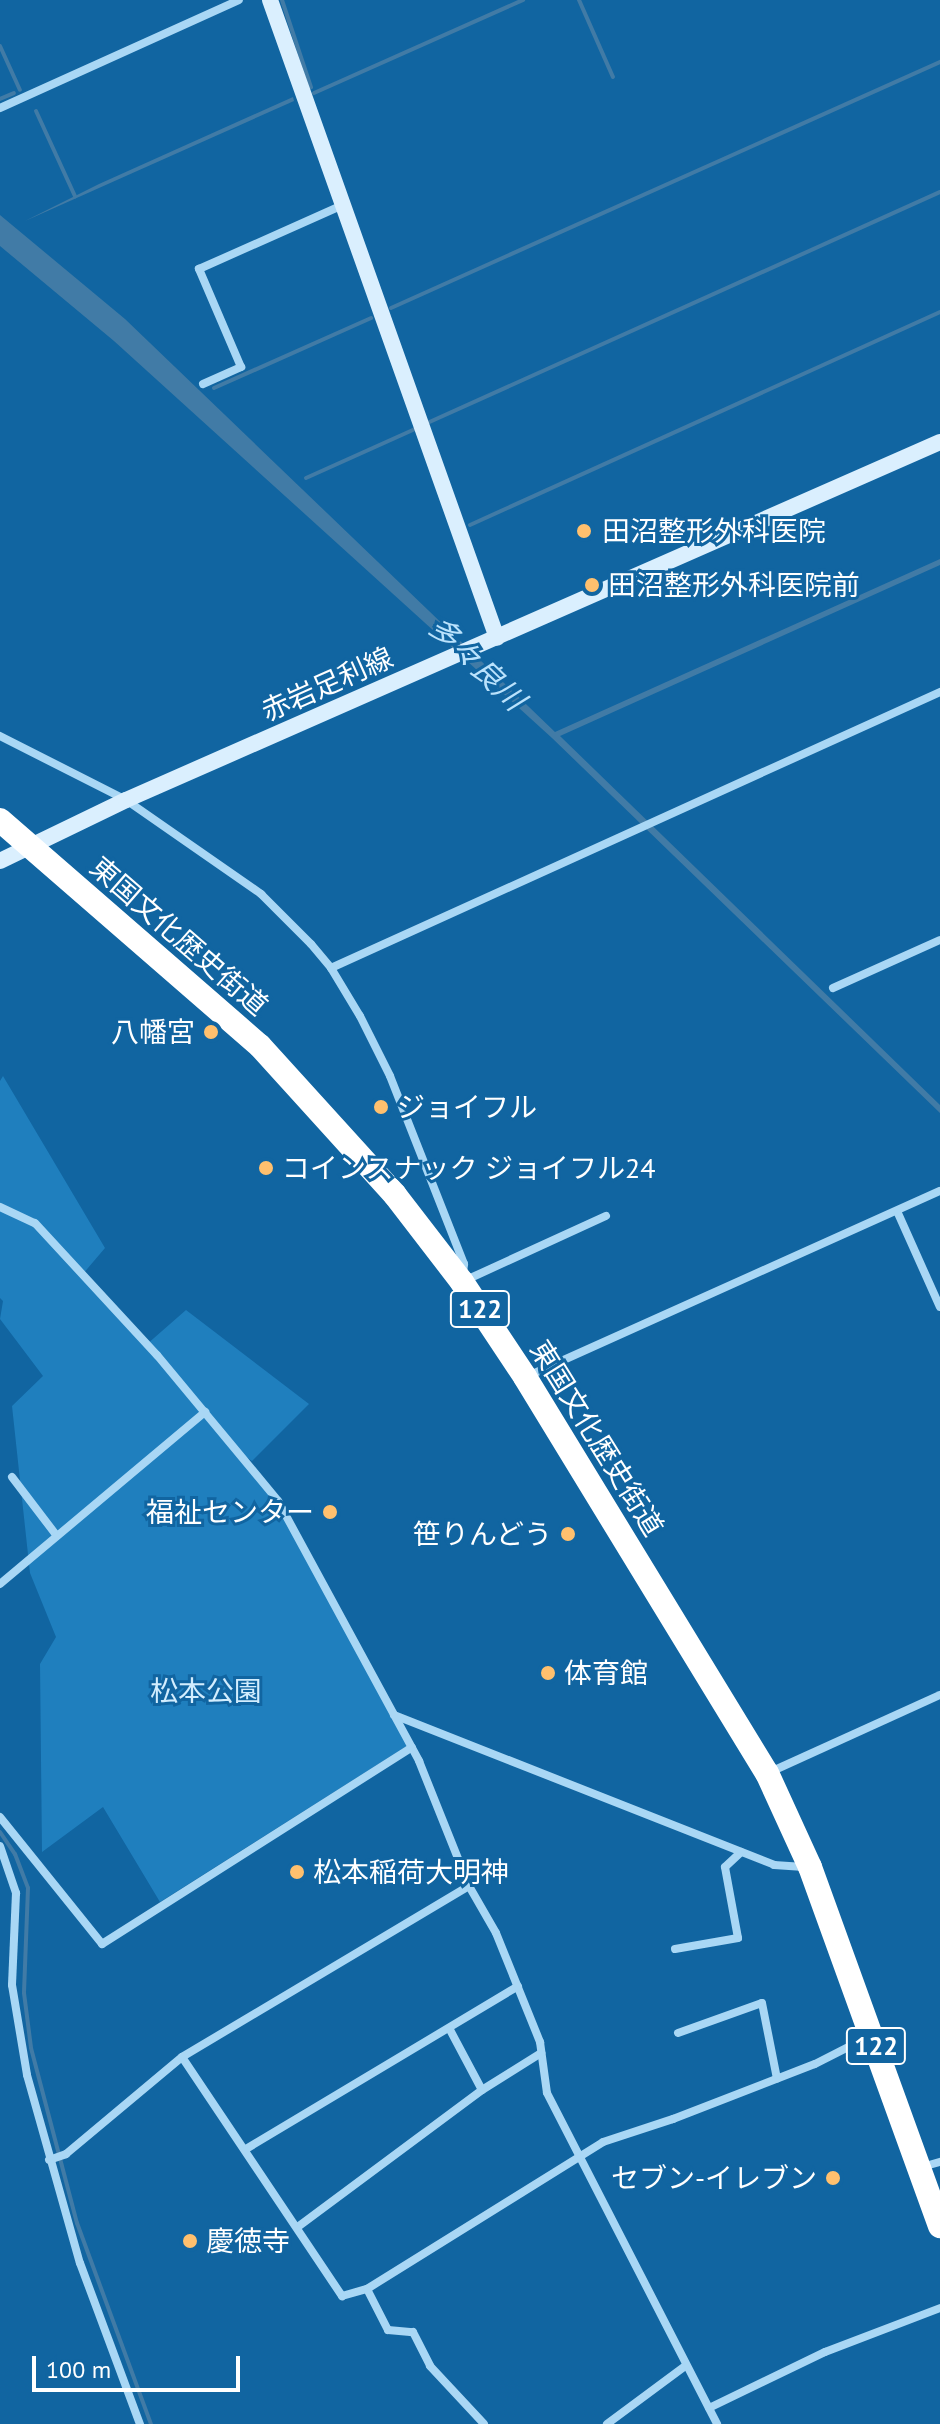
<!DOCTYPE html>
<html>
<head>
<meta charset="utf-8">
<style>
  body { margin:0 }
  #map { position:relative; width:940px; height:2424px; overflow:hidden; background:#1165a1; font-family:"PT Sans","Noto Sans JP",sans-serif }
  div>[style] { position:absolute }
  .green>* { inset:0; background:#1f7fbe }
  .water>* { inset:0; background:#417ba6 }
  .stream>* { height:4px; margin:-2px; padding:0 2px; transform-origin:2px; border-radius:2px; background:#417ba6 }
  .street>* { height:8px; margin:-4px; padding:0 4px; transform-origin:4px; border-radius:4px; background:#a9d7f5 }
  .secondary>* { height:16px; margin:-8px; padding:0 8px; transform-origin:8px; border-radius:8px; background:#daeffe }
  .highway>* { height:24px; margin:-12px; padding:0 12px; transform-origin:12px; border-radius:12px; background:#fff }
  .dots>* { width:22px; height:22px; translate:-50% -50%; box-sizing:border-box; border:4px solid #1165a1; border-radius:50% }
  span { translate:-50% -50%; white-space:nowrap; text-align:center; line-height:1.15; -webkit-text-stroke:6px #1165a1; paint-order:stroke }
  .shield-label span { padding:2px 6px; background:#1165a1; border:2px solid; border-radius:6px; -webkit-text-stroke-width:0 }
  .shield-label { font-size:26px; color:#fff; font-weight:700 }
  .poi-label { font-size:28px; color:#fff }
  .left { translate:0 -50%; text-align:left }
  .right { translate:-100% -50%; text-align:right }
  .street-label { font-size:28px; color:#fff }
  .park-label { font-size:28px; color:#d2edfe }
  .water-label { font-size:30px; color:#bae2fc; font-style:italic }
  .scale { position:absolute; left:32px; top:2356px; width:208px; height:36px; box-sizing:border-box; border:4px solid #fff; border-top:0; padding-left:10px; font-size:24px; line-height:28px; white-space:nowrap; color:#fff; -webkit-text-stroke:6px #1165a1; paint-order:stroke }
</style>
</head>
<body>
<div id="map">
  <div class="green">
    <div style="clip-path:polygon(3px 1076px,105px 1248px,82px 1275px,146px 1345px,186px 1310px,309px 1404px,252px 1461px,239px 1452px,278px 1501px,410px 1744px,160px 1902px,103px 1807px,42px 1852px,40px 1664px,56px 1637px,30px 1573px,12px 1406px,43px 1376px,0 1319px,3px 1301px,0 1298px,0 1081px)"></div>
  </div>
  <div class="water">
    <div style="clip-path:polygon(293px 97px,294px 101px,25px 221px,99px 184px)"></div>
    <div style="clip-path:polygon(0 215px,125px 319px,555px 732px,940px 559px,940px 565px,560px 736px,940px 1105px,940px 1113px,552px 738px,114px 341px,0 246px)"></div>
  </div>
  <div class="stream">
    <div style="left:282px;top:0;width:92px;rotate:71.6deg"></div>
    <div style="left:579px;top:0;width:84px;rotate:66.2deg"></div>
    <div style="left:0;top:46px;width:48px;rotate:65.6deg"></div>
    <div style="left:314px;top:93px;width:229px;rotate:-24deg"></div>
    <div style="left:0;top:99px;width:15px;rotate:-23deg"></div>
    <div style="left:36px;top:111px;width:94px;rotate:65.4deg"></div>
    <div style="left:391px;top:308px;width:602px;rotate:-24.14deg"></div>
    <div style="left:214px;top:388px;width:172px;rotate:-24deg"></div>
    <div style="left:425px;top:424px;width:565px;rotate:-24.25deg"></div>
    <div style="left:306px;top:478px;width:122px;rotate:-24.2deg"></div>
    <div style="left:470px;top:525px;width:516px;rotate:-24.38deg"></div>
    <div style="left:0;top:1832px;width:27px;rotate:56deg"></div>
    <div style="left:15px;top:1854px;width:36px;rotate:69deg"></div>
    <div style="left:28px;top:1888px;width:105px;rotate:92.2deg"></div>
    <div style="left:24px;top:1993px;width:55px;rotate:82.7deg"></div>
    <div style="left:31px;top:2048px;width:181px;rotate:75.3deg"></div>
    <div style="left:77px;top:2223px;width:214px;rotate:69.8deg"></div>
  </div>
  <div class="street">
    <div style="left:0;top:108px;width:262px;rotate:-24.3deg"></div>
    <div style="left:203px;top:384px;width:42px;rotate:-24.1deg"></div>
    <div style="left:241px;top:367px;width:107px;rotate:-113.2deg"></div>
    <div style="left:199px;top:269px;width:158px;rotate:-24deg"></div>
    <div style="left:0;top:736px;width:141px;rotate:26.9deg"></div>
    <div style="left:126px;top:800px;width:165px;rotate:34.8deg"></div>
    <div style="left:261px;top:894px;width:71px;rotate:45deg"></div>
    <div style="left:311px;top:944px;width:31px;rotate:50deg"></div>
    <div style="left:331px;top:968px;width:56px;rotate:58.9deg"></div>
    <div style="left:360px;top:1016px;width:67px;rotate:63.4deg"></div>
    <div style="left:390px;top:1076px;width:202px;rotate:68.5deg"></div>
    <div style="left:464px;top:1264px;width:9px;rotate:96deg"></div>
    <div style="left:331px;top:968px;width:669px;rotate:-24.38deg"></div>
    <div style="left:833px;top:988px;width:117px;rotate:-24.2deg"></div>
    <div style="left:0;top:1207px;width:38px;rotate:25deg"></div>
    <div style="left:35px;top:1223px;width:180px;rotate:47.3deg"></div>
    <div style="left:157px;top:1355px;width:190px;rotate:50.3deg"></div>
    <div style="left:278px;top:1501px;width:296px;rotate:61.5deg"></div>
    <div style="left:419px;top:1761px;width:135px;rotate:68.2deg"></div>
    <div style="left:469px;top:1886px;width:54px;rotate:60.1deg"></div>
    <div style="left:496px;top:1933px;width:118px;rotate:68deg"></div>
    <div style="left:540px;top:2042px;width:51px;rotate:82.2deg"></div>
    <div style="left:547px;top:2093px;width:372px;rotate:62.8deg"></div>
    <div style="left:897px;top:1211px;width:105px;rotate:65.9deg"></div>
    <div style="left:466px;top:1280px;width:154px;rotate:-24.6deg"></div>
    <div style="left:528px;top:1376px;width:452px;rotate:-24.2deg"></div>
    <div style="left:12px;top:1477px;width:74px;rotate:52.7deg"></div>
    <div style="left:0;top:1584px;width:268px;rotate:-40deg"></div>
    <div style="left:394px;top:1715px;width:409px;rotate:21.5deg"></div>
    <div style="left:774px;top:1865px;width:30px;rotate:4deg"></div>
    <div style="left:768px;top:1773px;width:189px;rotate:-24.4deg"></div>
    <div style="left:0;top:1817px;width:163px;rotate:51.2deg"></div>
    <div style="left:102px;top:1944px;width:367px;rotate:-32.4deg"></div>
    <div style="left:0;top:1846px;width:50px;rotate:71.2deg"></div>
    <div style="left:16px;top:1893px;width:92px;rotate:92.5deg"></div>
    <div style="left:12px;top:1985px;width:91px;rotate:80.5deg"></div>
    <div style="left:27px;top:2075px;width:195px;rotate:74.3deg"></div>
    <div style="left:80px;top:2263px;width:172px;rotate:69.6deg"></div>
    <div style="left:675px;top:1949px;width:64px;rotate:-9.9deg"></div>
    <div style="left:738px;top:1938px;width:72px;rotate:-100.4deg"></div>
    <div style="left:725px;top:1867px;width:22px;rotate:-43deg"></div>
    <div style="left:678px;top:2033px;width:89px;rotate:-19.7deg"></div>
    <div style="left:762px;top:2003px;width:77px;rotate:78.8deg"></div>
    <div style="left:182px;top:2057px;width:288px;rotate:56.2deg"></div>
    <div style="left:342px;top:2296px;width:26px;rotate:-16deg"></div>
    <div style="left:367px;top:2289px;width:278px;rotate:-31.9deg"></div>
    <div style="left:603px;top:2142px;width:74px;rotate:-18.2deg"></div>
    <div style="left:673px;top:2119px;width:152px;rotate:-21.2deg"></div>
    <div style="left:815px;top:2064px;width:62px;rotate:-27deg"></div>
    <div style="left:482px;top:2090px;width:70px;rotate:-32.1deg"></div>
    <div style="left:246px;top:2149px;width:317px;rotate:-30.9deg"></div>
    <div style="left:49px;top:2160px;width:18px;rotate:-19deg"></div>
    <div style="left:66px;top:2154px;width:151px;rotate:-39.9deg"></div>
    <div style="left:182px;top:2057px;width:334px;rotate:-30.8deg"></div>
    <div style="left:922px;top:2167px;width:19px;rotate:-16deg"></div>
    <div style="left:299px;top:2226px;width:228px;rotate:-36.6deg"></div>
    <div style="left:482px;top:2090px;width:70px;rotate:-118deg"></div>
    <div style="left:367px;top:2289px;width:46px;rotate:62.9deg"></div>
    <div style="left:388px;top:2330px;width:25px;rotate:5deg"></div>
    <div style="left:413px;top:2332px;width:38px;rotate:63deg"></div>
    <div style="left:430px;top:2366px;width:79px;rotate:47deg"></div>
    <div style="left:709px;top:2408px;width:129px;rotate:-25.8deg"></div>
    <div style="left:825px;top:2352px;width:123px;rotate:-20.9deg"></div>
    <div style="left:607px;top:2424px;width:97px;rotate:-36.6deg"></div>
  </div>
  <div class="secondary">
    <div style="left:270px;top:0;width:677px;rotate:70.41deg"></div>
    <div style="left:0;top:861px;width:140px;rotate:-25.8deg"></div>
    <div style="left:126px;top:800px;width:889px;rotate:-23.74deg"></div>
  </div>
  <div class="highway">
    <div style="left:0;top:820px;width:344px;rotate:41deg"></div>
    <div style="left:260px;top:1046px;width:201px;rotate:47.8deg"></div>
    <div style="left:395px;top:1195px;width:110px;rotate:52.4deg"></div>
    <div style="left:462px;top:1282px;width:114px;rotate:56.4deg"></div>
    <div style="left:525px;top:1377px;width:464px;rotate:58.6deg"></div>
    <div style="left:767px;top:1773px;width:103px;rotate:65.4deg"></div>
    <div style="left:810px;top:1867px;width:382px;rotate:70.1deg"></div>
  </div>
  <div class="dots">
    <div style="left:584px;top:531px;background:#ffc06e"></div>
    <div style="left:592px;top:585px;background:#ffc06e"></div>
    <div style="left:211px;top:1032px;background:#ffc06e"></div>
    <div style="left:381px;top:1107px;background:#ffc06e"></div>
    <div style="left:266px;top:1168px;background:#ffc06e"></div>
    <div style="left:330px;top:1512px;background:#ffc06e"></div>
    <div style="left:568px;top:1534px;background:#ffc06e"></div>
    <div style="left:548px;top:1673px;background:#ffc06e"></div>
    <div style="left:297px;top:1872px;background:#ffc06e"></div>
    <div style="left:833px;top:2178px;background:#ffc06e"></div>
    <div style="left:190px;top:2241px;background:#ffc06e"></div>
  </div>
  <div class="shield-label">
    <span style="left:480px;top:1309px">122</span>
    <span style="left:876px;top:2046px">122</span>
  </div>
  <div class="poi-label">
    <span class="left" style="left:602px;top:531px">田沼整形外科医院</span>
    <span class="left" style="left:608px;top:585px">田沼整形外科医院前</span>
    <span class="right" style="left:195px;top:1032px">八幡宮</span>
    <span class="left" style="left:397px;top:1107px">ジョイフル</span>
    <span class="left" style="left:282px;top:1168px">コインスナック ジョイフル24</span>
    <span class="right" style="left:314px;top:1512px">福祉センター</span>
    <span class="right" style="left:552px;top:1534px">笹りんどう</span>
    <span class="left" style="left:564px;top:1673px">体育館</span>
    <span class="left" style="left:313px;top:1872px">松本稲荷大明神</span>
    <span class="right" style="left:817px;top:2178px">セブン-イレブン</span>
    <span class="left" style="left:206px;top:2241px">慶徳寺</span>
  </div>
  <div class="street-label">
    <span style="left:327px;top:684px;rotate:-24deg">赤岩足利線</span>
    <span style="left:179px;top:936px;rotate:41deg">東国文化歴史街道</span>
    <span style="left:597px;top:1438px;rotate:58deg">東国文化歴史街道</span>
  </div>
  <div class="park-label">
    <span style="left:206px;top:1691px">松本公園</span>
  </div>
  <div class="water-label">
    <span style="left:477px;top:663px;rotate:44deg">多々良川</span>
  </div>
  <div class="scale">100 m</div>
</div>
</body>
</html>
